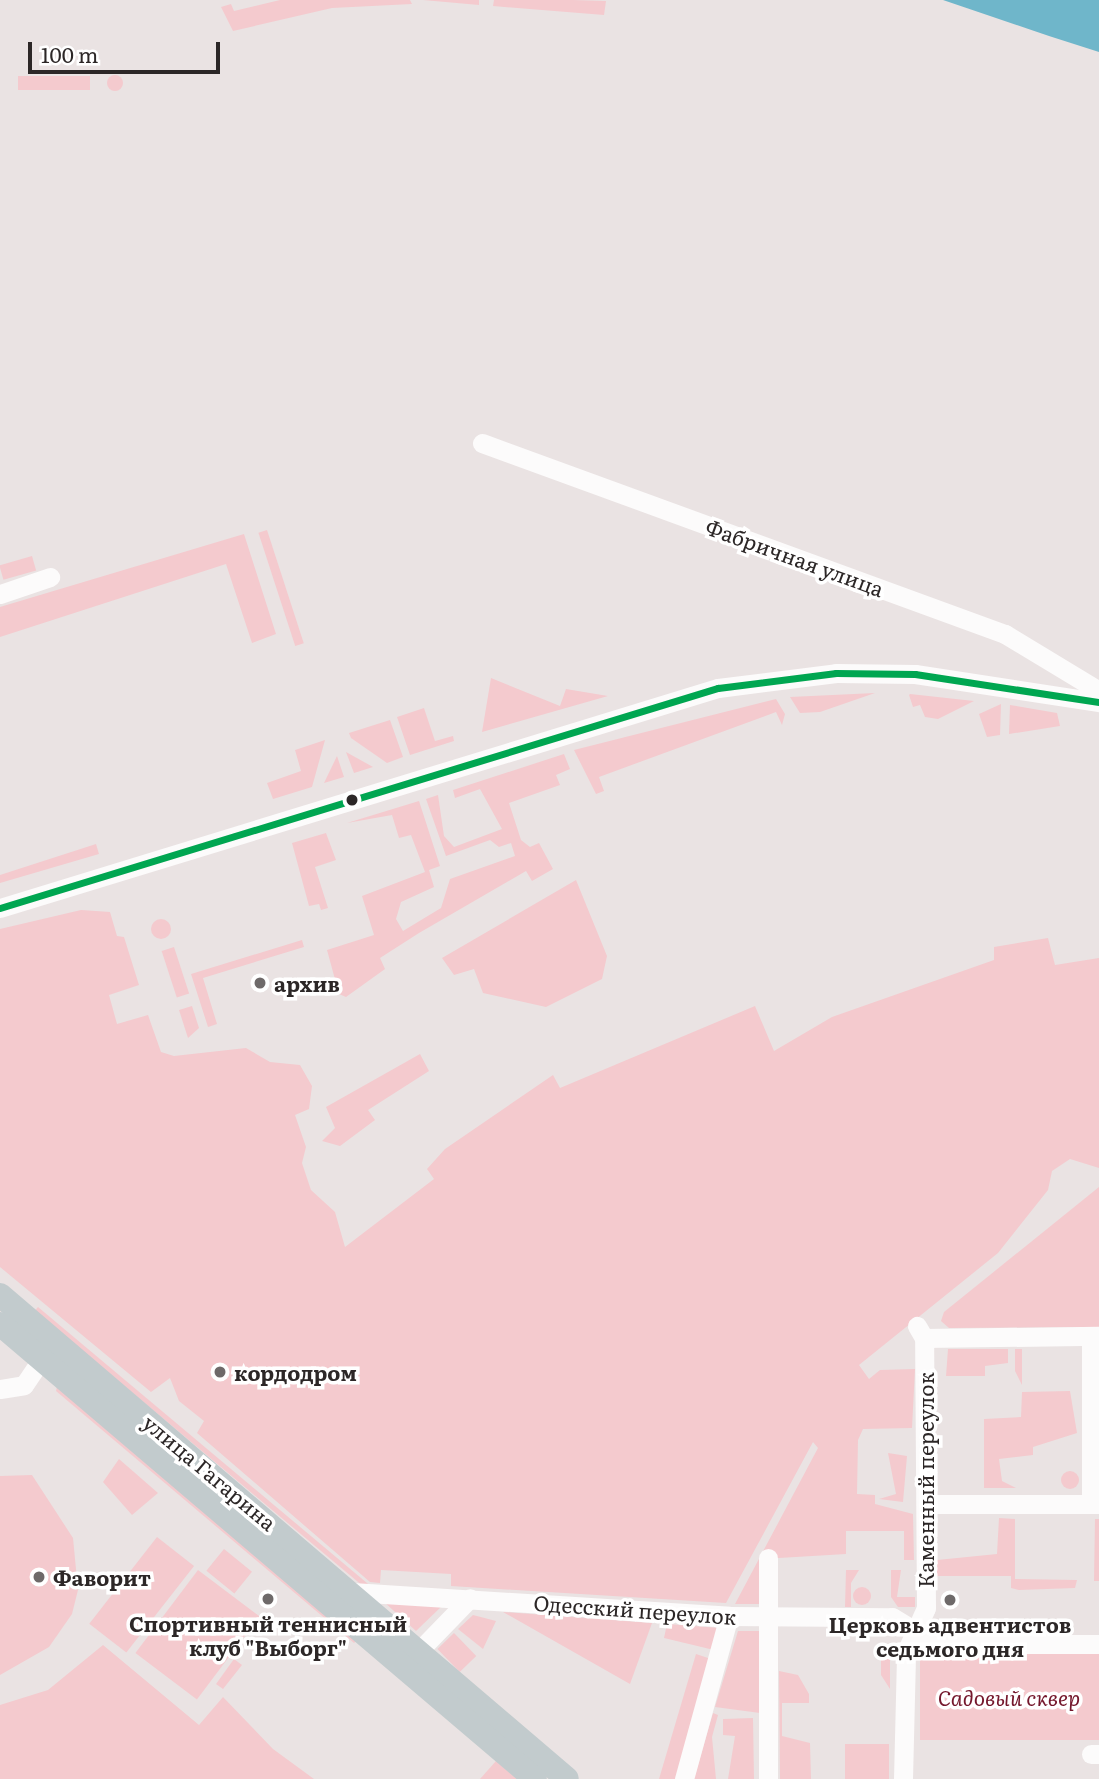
<!DOCTYPE html>
<html>
<head>
<meta charset="utf-8">
<style>
  body { margin:0 }
  #map { position:relative; width:1099px; height:1779px; overflow:hidden; background:#eae3e3; font-family:Literata,serif }
  div>[style] { position:absolute }
  .green>* { inset:0; background:#f4cace; transform-origin:0 0 }
  .round { border-radius:50% }
  .water>* { inset:0; background:#6fb6ca }
  .minor>* { height:19px; margin:-9.5px; padding:0 9.5px; transform-origin:9.5px; border-radius:9.5px; background:#fcfbfb }
  .major>* { height:24px; margin:-12px; padding:0 12px; transform-origin:12px; border-radius:12px; background:#c2cbcd }
  .bus-1>* { height:7px; margin:-3.5px; padding:0 3.5px; transform-origin:3.5px; border-radius:3.5px; background:#00a651 }
  .dots>* { width:19px; height:19px; translate:-50% -50%; box-sizing:border-box; border:4px solid #fff; border-radius:50% }
  span { translate:-50% -50%; white-space:nowrap; text-align:center; line-height:1.15; -webkit-text-stroke:7px #fff; paint-order:stroke }
  .street-label { font-size:21px; color:#2c2727 }
  .poi-label { font-size:21px; color:#2c2727; font-weight:700 }
  .left { translate:0 -50%; text-align:left }
  .park-label { font-size:21px; color:#74172c; font-style:italic }
  .scale { position:absolute; left:28px; top:42px; width:192px; height:32px; box-sizing:border-box; border:4px solid #2c2727; border-top:0; padding-left:9px; font-size:21px; line-height:24px; white-space:nowrap; color:#2c2727; -webkit-text-stroke:5px #fff; paint-order:stroke }
</style>
</head>
<body>
<div id="map">
  <div class="green">
    <div style="clip-path:polygon(280px 0,410px 0,412px 4px,332px 8px,233px 31px,221px 7px,231px 4px,234px 11px)"></div>
    <div style="clip-path:polygon(423px 0,479px 0,479px 5px)"></div>
    <div style="clip-path:polygon(494px 0,573px 0,606px 1px,604px 15px,493px 6px)"></div>
    <div class="round" style="left:107px;top:75px;width:16px;height:16px"></div>
    <div style="left:18px;top:76px;width:72px;height:14px"></div>
    <div style="left:267px;top:530px;width:119px;height:9px;rotate:72deg"></div>
    <div style="clip-path:polygon(244px 534px,276px 634px,252px 643px,226px 564px,0 637px,0 607px)"></div>
    <div style="left:32px;top:556px;width:15px;height:34px;rotate:74deg"></div>
    <div style="clip-path:polygon(491px 678px,560px 706px,566px 689px,608px 696px,482px 732px)"></div>
    <div style="clip-path:polygon(875px 693px,820px 712px,800px 713px,790px 697px)"></div>
    <div style="clip-path:polygon(909px 695px,910px 694px,974px 701px,938px 719px,925px 717px,920px 705px,913px 707px)"></div>
    <div style="clip-path:polygon(776px 699px,785px 714px,782px 725px,776px 712px,599px 777px,604px 791px,596px 794px,574px 750px)"></div>
    <div style="clip-path:polygon(1001px 704px,1000px 735px,987px 737px,979px 714px)"></div>
    <div style="clip-path:polygon(1010px 705px,1057px 713px,1060px 726px,1009px 734px)"></div>
    <div style="clip-path:polygon(424px 708px,435px 741px,453px 736px,454px 741px,410px 755px,397px 717px)"></div>
    <div style="clip-path:polygon(390px 720px,403px 757px,387px 763px,351px 738px,349px 733px)"></div>
    <div style="clip-path:polygon(325px 740px,312px 787px,273px 799px,267px 783px,301px 771px,295px 750px)"></div>
    <div style="clip-path:polygon(346px 752px,373px 767px,354px 773px)"></div>
    <div style="clip-path:polygon(564px 754px,570px 769px,556px 775px,560px 785px,509px 803px,521px 840px,530px 847px,539px 843px,553px 869px,532px 881px,526px 871px,419px 933px,380px 958px,385px 969px,346px 997px,339px 994px,327px 950px,374px 935px,362px 896px,425px 872px,411px 835px,399px 838px,392px 815px,347px 823px,419px 801px,440px 866px,429px 870px,434px 887px,401px 902px,396px 919px,403px 931px,441px 908px,450px 879px,515px 856px,511px 843px,499px 847px,490px 840px,446px 856px,426px 799px,438px 795px,444px 836px,454px 847px,502px 829px,480px 789px,455px 798px,453px 790px)"></div>
    <div style="clip-path:polygon(337px 756px,344px 777px,324px 783px)"></div>
    <div style="clip-path:polygon(326px 833px,336px 860px,315px 867px,328px 908px,321px 910px,319px 904px,309px 906px,292px 843px)"></div>
    <div style="clip-path:polygon(96px 844px,99px 854px,0 883px,0 875px)"></div>
    <div style="clip-path:polygon(576px 880px,607px 956px,602px 979px,546px 1007px,483px 993px,474px 969px,454px 975px,442px 958px)"></div>
    <div style="clip-path:polygon(81px 910px,110px 912px,117px 936px,124px 937px,139px 985px,109px 995px,117px 1024px,148px 1015px,161px 1052px,174px 1056px,246px 1048px,270px 1062px,300px 1065px,312px 1086px,309px 1109px,295px 1115px,306px 1147px,302px 1163px,311px 1190px,335px 1212px,345px 1247px,434px 1179px,427px 1169px,445px 1149px,553px 1075px,560px 1088px,755px 1006px,774px 1051px,832px 1017px,994px 960px,994px 947px,1048px 938px,1055px 965px,1099px 958px,1099px 1168px,1070px 1159px,1052px 1171px,1048px 1190px,998px 1253px,859px 1365px,869px 1379px,880px 1370px,915px 1369px,912px 1428px,863px 1429px,858px 1440px,857px 1494px,875px 1495px,875px 1504px,913px 1514px,914px 1560px,904px 1560px,904px 1531px,846px 1531px,846px 1554px,762px 1559px,761px 1604px,735px 1604px,818px 1448px,813px 1442px,726px 1603px,451px 1586px,451px 1574px,381px 1570px,380px 1583px,370px 1582px,197px 1433px,204px 1421px,179px 1401px,170px 1378px,151px 1392px,0 1267px,0 929px)"></div>
    <div class="round" style="left:151px;top:919px;width:20px;height:20px"></div>
    <div style="clip-path:polygon(302px 940px,304px 947px,203px 978px,217px 1024px,208px 1027px,191px 974px)"></div>
    <div style="left:174px;top:947px;width:49px;height:13px;rotate:72deg"></div>
    <div style="clip-path:polygon(192px 1006px,199px 1028px,188px 1038px,179px 1010px)"></div>
    <div style="clip-path:polygon(420px 1054px,429px 1071px,368px 1110px,375px 1120px,340px 1146px,322px 1141px,335px 1128px,326px 1107px)"></div>
    <div style="clip-path:polygon(1099px 1187px,1099px 1327px,949px 1328px,941px 1321px,944px 1312px)"></div>
    <div style="left:38px;top:1307px;width:431px;height:5px;rotate:40deg"></div>
    <div style="clip-path:polygon(948px 1349px,1008px 1349px,1008px 1363px,985px 1366px,985px 1376px,946px 1376px)"></div>
    <div style="clip-path:polygon(1015px 1349px,1022px 1349px,1022px 1385px,1015px 1371px)"></div>
    <div style="clip-path:polygon(58px 1382px,359px 1638px,354px 1643px,56px 1391px)"></div>
    <div style="clip-path:polygon(1070px 1391px,1077px 1433px,1033px 1447px,1033px 1455px,999px 1459px,1002px 1481px,1016px 1488px,984px 1488px,984px 1419px,1021px 1417px,1022px 1392px)"></div>
    <div style="clip-path:polygon(888px 1453px,907px 1456px,903px 1502px,879px 1499px,896px 1494px)"></div>
    <div style="clip-path:polygon(119px 1459px,158px 1493px,132px 1515px,103px 1482px)"></div>
    <div class="round" style="left:1061px;top:1471px;width:18px;height:18px"></div>
    <div style="clip-path:polygon(32px 1475px,73px 1538px,78px 1590px,72px 1614px,49px 1647px,0 1675px,0 1476px)"></div>
    <div style="clip-path:polygon(999px 1518px,1015px 1519px,1015px 1579px,1077px 1580px,1075px 1588px,1019px 1590px,1011px 1588px,1011px 1576px,937px 1576px,937px 1560px,997px 1554px)"></div>
    <div style="clip-path:polygon(1095px 1519px,1099px 1519px,1099px 1581px,1094px 1581px)"></div>
    <div style="left:157px;top:1537px;width:47px;height:110px;rotate:38deg"></div>
    <div style="left:224px;top:1549px;width:36px;height:28px;rotate:39deg"></div>
    <div style="left:198px;top:1570px;width:77px;height:104px;rotate:37deg"></div>
    <div style="clip-path:polygon(846px 1570px,859px 1570px,851px 1583px,851px 1607px,845px 1607px)"></div>
    <div style="clip-path:polygon(891px 1570px,901px 1570px,897px 1597px,915px 1597px,915px 1607px,898px 1607px,891px 1597px)"></div>
    <div class="round" style="left:853px;top:1587px;width:18px;height:18px"></div>
    <div style="clip-path:polygon(384px 1602px,442px 1606px,416px 1631px)"></div>
    <div style="clip-path:polygon(503px 1612px,652px 1623px,630px 1684px)"></div>
    <div style="clip-path:polygon(473px 1615px,496px 1621px,483px 1649px,458px 1629px)"></div>
    <div style="clip-path:polygon(667px 1624px,720px 1628px,714px 1650px,664px 1638px)"></div>
    <div style="clip-path:polygon(738px 1631px,761px 1631px,760px 1713px,715px 1707px)"></div>
    <div style="left:454px;top:1633px;width:32px;height:23px;rotate:46deg"></div>
    <div style="clip-path:polygon(103px 1645px,199px 1725px,223px 1697px,273px 1749px,314px 1779px,0 1779px,0 1705px,48px 1690px)"></div>
    <div style="clip-path:polygon(881px 1651px,890px 1658px,890px 1689px,881px 1675px)"></div>
    <div style="clip-path:polygon(696px 1654px,711px 1659px,678px 1779px,659px 1779px)"></div>
    <div style="left:920px;top:1654px;width:179px;height:86px"></div>
    <div style="clip-path:polygon(234px 1659px,242px 1665px,223px 1689px,216px 1684px)"></div>
    <div style="clip-path:polygon(779px 1671px,798px 1675px,809px 1694px,809px 1703px,782px 1703px,782px 1736px,810px 1743px,811px 1779px,780px 1779px)"></div>
    <div style="clip-path:polygon(713px 1713px,718px 1715px,712px 1737px,716px 1779px,694px 1779px)"></div>
    <div style="clip-path:polygon(753px 1718px,754px 1779px,728px 1779px,735px 1736px,723px 1735px,723px 1719px)"></div>
    <div style="left:889px;top:1744px;width:35px;height:44px;rotate:90deg"></div>
    <div style="clip-path:polygon(496px 1761px,517px 1779px,480px 1779px)"></div>
  </div>
  <div class="water">
    <div style="clip-path:polygon(943px 0,1099px 0,1099px 52px,1049px 36px)"></div>
  </div>
  <div class="minor">
    <div style="left:482px;top:443px;width:557px;rotate:20.06deg"></div>
    <div style="left:1005px;top:634px;width:110px;rotate:31.2deg"></div>
    <div style="left:0;top:594px;width:53px;rotate:-18.8deg"></div>
    <div style="left:0;top:908px;width:751px;rotate:-17.04deg"></div>
    <div style="left:718px;top:688px;width:119px;rotate:-7.2deg"></div>
    <div style="left:836px;top:673px;width:79px;rotate:0.7deg"></div>
    <div style="left:915px;top:674px;width:186px;rotate:8.7deg"></div>
    <div style="left:1091px;top:1336px;width:168px;rotate:90deg"></div>
    <div style="left:924px;top:1338px;width:175px;rotate:-0.7deg"></div>
    <div style="left:0;top:1389px;width:24px;rotate:-9deg"></div>
    <div style="left:24px;top:1385px;width:45px;rotate:-56deg"></div>
    <div style="left:926px;top:1504px;width:173px"></div>
    <div style="left:352px;top:1592px;width:378px;rotate:3.6deg"></div>
    <div style="left:729px;top:1616px;width:163px;rotate:0.4deg"></div>
    <div style="left:892px;top:1617px;width:52px;rotate:31deg"></div>
    <div style="left:937px;top:1644px;width:162px"></div>
    <div style="left:410px;top:1660px;width:86px;rotate:-45.9deg"></div>
    <div style="left:1091px;top:1754px;width:8px"></div>
    <div style="left:684px;top:1779px;width:169px;rotate:-74.6deg"></div>
    <div style="left:768px;top:1779px;width:221px;rotate:-90deg"></div>
    <div style="left:903px;top:1779px;width:127px;rotate:-88.6deg"></div>
    <div style="left:906px;top:1652px;width:48px;rotate:-65.6deg"></div>
    <div style="left:926px;top:1608px;width:270px;rotate:-90.4deg"></div>
    <div style="left:924px;top:1338px;width:14px;rotate:-120deg"></div>
  </div>
  <div class="major">
    <div style="left:0;top:1295px;width:745px;rotate:40.48deg"></div>
    <div style="left:0;top:1324px;width:702px;rotate:40.38deg"></div>
  </div>
  <div class="bus-1">
    <div style="left:0;top:908px;width:751px;rotate:-17.04deg"></div>
    <div style="left:718px;top:688px;width:119px;rotate:-7.2deg"></div>
    <div style="left:836px;top:673px;width:79px;rotate:0.7deg"></div>
    <div style="left:915px;top:674px;width:186px;rotate:8.7deg"></div>
  </div>
  <div class="dots">
    <div style="left:352px;top:800px;background:#2c2727"></div>
    <div style="left:260px;top:983px;background:#6e6969"></div>
    <div style="left:220px;top:1372px;background:#6e6969"></div>
    <div style="left:39px;top:1577px;background:#6e6969"></div>
    <div style="left:268px;top:1599px;background:#6e6969"></div>
    <div style="left:950px;top:1600px;background:#6e6969"></div>
  </div>
  <div class="street-label">
    <span style="left:795px;top:557px;rotate:20deg">Фабричная улица</span>
    <span style="left:210px;top:1472px;rotate:40deg">улица Гагарина</span>
    <span style="left:925px;top:1480px;rotate:-90deg">Каменный переулок</span>
    <span style="left:635px;top:1609px;rotate:4deg">Одесский переулок</span>
  </div>
  <div class="poi-label">
    <span class="left" style="left:274px;top:983px">архив</span>
    <span class="left" style="left:234px;top:1372px">кордодром</span>
    <span class="left" style="left:53px;top:1577px">Фаворит</span>
    <span style="left:268px;top:1635px">Спортивный теннисный<br>клуб "Выборг"</span>
    <span style="left:950px;top:1636px">Церковь адвентистов<br>седьмого дня</span>
  </div>
  <div class="park-label">
    <span style="left:1009px;top:1697px">Садовый сквер</span>
  </div>
  <div class="scale">100 m</div>
</div>
</body>
</html>
